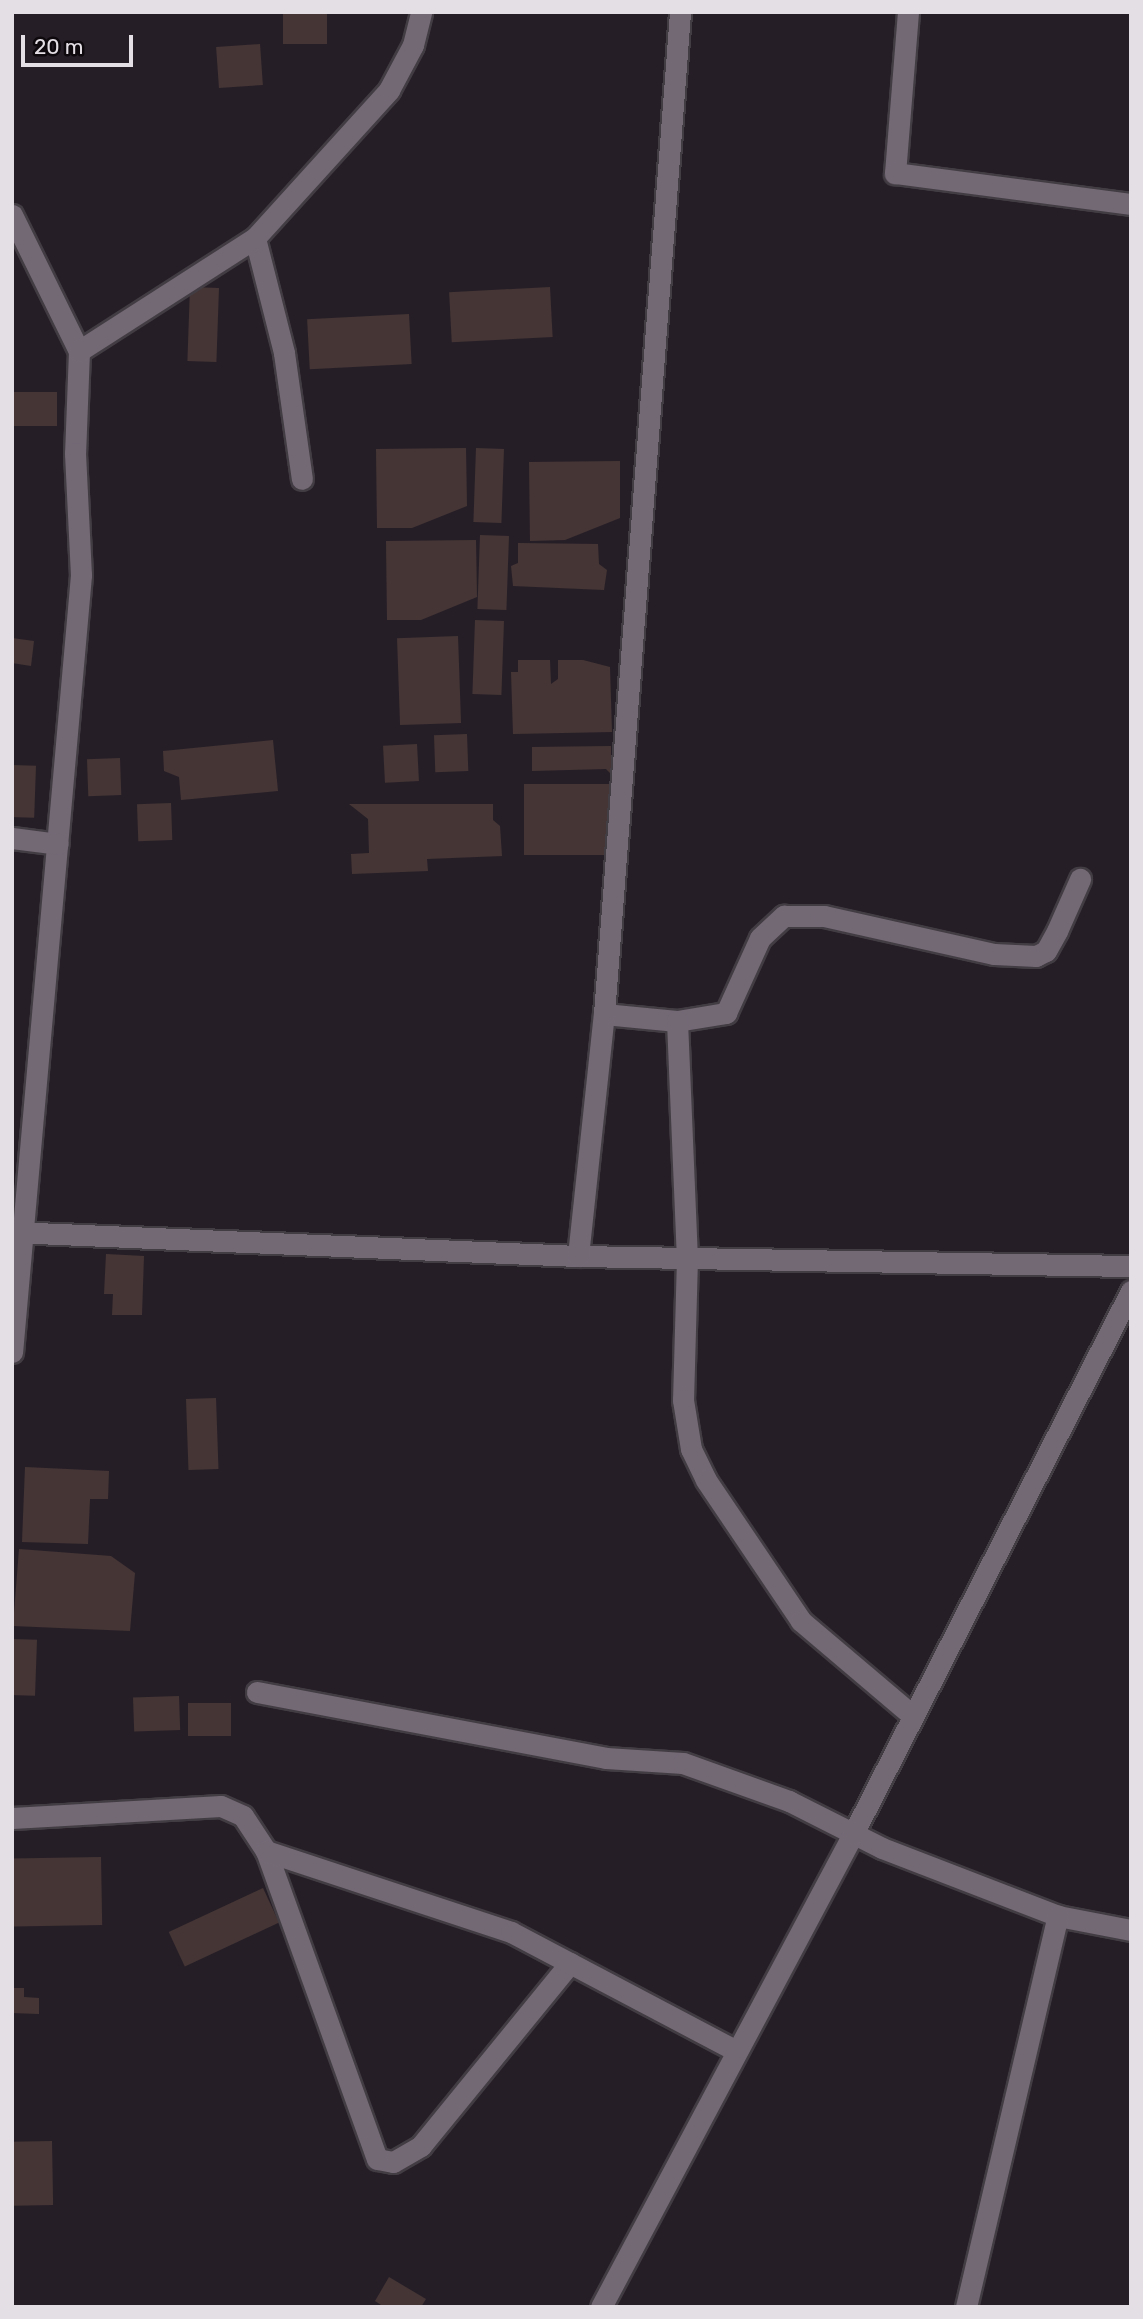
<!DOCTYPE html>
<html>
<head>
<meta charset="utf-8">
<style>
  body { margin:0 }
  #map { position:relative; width:1143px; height:2319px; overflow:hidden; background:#261e27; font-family:Rubik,sans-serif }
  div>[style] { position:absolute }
  .building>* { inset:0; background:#453635; transform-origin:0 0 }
  .roads { filter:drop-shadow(2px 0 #423c43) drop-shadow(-2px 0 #423c43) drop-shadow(0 2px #423c43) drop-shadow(0 -2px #423c43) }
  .minor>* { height:21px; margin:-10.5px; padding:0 10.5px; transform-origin:10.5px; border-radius:10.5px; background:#736975 }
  span { translate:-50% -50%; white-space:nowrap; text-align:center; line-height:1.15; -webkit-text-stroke:5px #0d090d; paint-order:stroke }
  .frame { position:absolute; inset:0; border:14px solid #e4dfe5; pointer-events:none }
  .scale { position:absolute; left:21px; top:35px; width:112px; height:32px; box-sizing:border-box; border:4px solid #e4dfe5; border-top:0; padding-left:9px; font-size:21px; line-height:24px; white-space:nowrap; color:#e4dfe5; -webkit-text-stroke:5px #0d090d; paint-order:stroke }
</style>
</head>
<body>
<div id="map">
  <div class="building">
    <div style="left:283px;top:12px;width:44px;height:32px"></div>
    <div style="left:260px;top:44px;width:41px;height:44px;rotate:86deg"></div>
    <div style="left:190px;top:287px;width:29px;height:74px;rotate:2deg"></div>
    <div style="left:550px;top:287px;width:50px;height:101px;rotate:87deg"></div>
    <div style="left:409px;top:314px;width:50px;height:102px;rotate:87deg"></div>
    <div style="left:57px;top:392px;width:34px;height:45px;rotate:90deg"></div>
    <div style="clip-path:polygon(466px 448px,467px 506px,412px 528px,377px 528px,376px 449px)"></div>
    <div style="left:476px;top:448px;width:28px;height:74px;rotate:2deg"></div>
    <div style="clip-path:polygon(620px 461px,620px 518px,565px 540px,530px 541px,529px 462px)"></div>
    <div style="left:480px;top:535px;width:29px;height:74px;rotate:2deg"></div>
    <div style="clip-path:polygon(476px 540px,477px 597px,421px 620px,387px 620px,386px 541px)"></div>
    <div style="clip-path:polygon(518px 543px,598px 544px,599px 564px,607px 570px,604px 590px,513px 586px,511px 566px,518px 563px)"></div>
    <div style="left:475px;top:620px;width:29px;height:74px;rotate:2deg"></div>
    <div style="left:458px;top:636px;width:87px;height:61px;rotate:88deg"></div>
    <div style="clip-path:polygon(12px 638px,34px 641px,31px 666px,12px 663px)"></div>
    <div style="clip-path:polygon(518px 660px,550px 660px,551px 684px,558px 679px,558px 660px,583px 660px,610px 667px,612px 732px,513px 734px,511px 672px,518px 672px)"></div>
    <div style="left:467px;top:734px;width:37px;height:33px;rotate:88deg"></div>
    <div style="clip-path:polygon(273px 740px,278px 791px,181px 800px,179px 777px,164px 771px,163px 751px)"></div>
    <div style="left:417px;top:744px;width:37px;height:34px;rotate:87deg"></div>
    <div style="clip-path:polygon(611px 746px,611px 774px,606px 769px,532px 771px,532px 747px)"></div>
    <div style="left:120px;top:758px;width:37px;height:33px;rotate:88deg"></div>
    <div style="left:12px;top:765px;width:24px;height:52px;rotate:2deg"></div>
    <div style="left:524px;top:784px;width:85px;height:71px"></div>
    <div style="left:171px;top:803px;width:37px;height:34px;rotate:88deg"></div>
    <div style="clip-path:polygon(349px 804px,493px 804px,493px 820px,500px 826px,502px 856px,427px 859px,428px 871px,352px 874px,351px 854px,369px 853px,368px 819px)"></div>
    <div style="clip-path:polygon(106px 1254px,144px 1256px,142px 1315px,112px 1315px,113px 1294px,104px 1294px)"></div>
    <div style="left:216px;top:1398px;width:71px;height:30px;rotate:88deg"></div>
    <div style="clip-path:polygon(25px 1467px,109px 1471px,108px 1499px,90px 1499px,88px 1544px,22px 1542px)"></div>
    <div style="clip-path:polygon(19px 1549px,111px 1556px,135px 1573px,130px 1631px,13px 1626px)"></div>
    <div style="left:12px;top:1639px;width:25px;height:56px;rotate:2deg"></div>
    <div style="left:179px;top:1696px;width:34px;height:46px;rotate:88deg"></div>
    <div style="left:188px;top:1703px;width:43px;height:33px"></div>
    <div style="left:101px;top:1857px;width:68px;height:89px;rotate:89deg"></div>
    <div style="left:263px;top:1888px;width:38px;height:104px;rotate:65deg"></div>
    <div style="clip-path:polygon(12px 1988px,24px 1988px,24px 1997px,39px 1998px,39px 2014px,12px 2013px)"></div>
    <div style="left:52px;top:2141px;width:64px;height:40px;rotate:89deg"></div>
    <div style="clip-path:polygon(389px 2277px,426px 2299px,421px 2307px,384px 2307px,375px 2301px)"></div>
  </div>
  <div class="roads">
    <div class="minor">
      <div style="left:908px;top:12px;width:162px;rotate:94.6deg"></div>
      <div style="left:895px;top:173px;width:238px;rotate:7.5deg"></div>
      <div style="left:12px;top:215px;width:152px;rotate:63.8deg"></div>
      <div style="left:79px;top:351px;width:102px;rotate:92.2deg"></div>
      <div style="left:75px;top:453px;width:122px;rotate:87.2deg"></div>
      <div style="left:81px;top:575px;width:780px;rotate:95.07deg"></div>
      <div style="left:255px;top:238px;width:119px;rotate:75.8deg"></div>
      <div style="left:284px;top:353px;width:127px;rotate:81.9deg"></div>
      <div style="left:79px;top:351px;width:209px;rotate:-32.7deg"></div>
      <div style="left:255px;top:238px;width:200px;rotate:-47.8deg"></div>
      <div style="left:389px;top:90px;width:51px;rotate:-61.9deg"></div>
      <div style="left:413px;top:45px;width:34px;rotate:-76deg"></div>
      <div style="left:12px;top:838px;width:46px;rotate:7.4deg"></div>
      <div style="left:604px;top:1014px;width:73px;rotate:5.5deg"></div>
      <div style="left:677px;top:1021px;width:50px;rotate:-9.3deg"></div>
      <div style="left:726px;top:1013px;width:82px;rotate:-65.6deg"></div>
      <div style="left:760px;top:938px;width:33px;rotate:-43deg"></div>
      <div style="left:784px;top:916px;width:40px"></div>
      <div style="left:824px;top:916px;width:174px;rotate:12.6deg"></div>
      <div style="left:994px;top:954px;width:42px;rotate:2.7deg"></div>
      <div style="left:1036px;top:956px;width:11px;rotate:-27deg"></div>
      <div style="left:1046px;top:951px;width:23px;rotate:-61deg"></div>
      <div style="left:1057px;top:931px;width:57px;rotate:-66.1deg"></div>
      <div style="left:677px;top:1021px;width:237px;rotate:87.6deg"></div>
      <div style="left:687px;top:1258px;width:142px;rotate:91.6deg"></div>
      <div style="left:683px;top:1400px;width:50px;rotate:80.7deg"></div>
      <div style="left:691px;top:1449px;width:34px;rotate:64deg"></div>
      <div style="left:706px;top:1480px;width:170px;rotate:56deg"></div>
      <div style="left:801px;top:1621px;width:147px;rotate:40.3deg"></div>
      <div style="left:12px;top:1232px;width:567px;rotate:2.43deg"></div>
      <div style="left:578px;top:1256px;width:553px;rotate:1.04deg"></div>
      <div style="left:578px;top:1256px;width:243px;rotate:-83.9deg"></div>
      <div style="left:604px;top:1014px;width:1005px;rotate:-85.66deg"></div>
      <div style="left:257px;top:1692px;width:355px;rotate:10.7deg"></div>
      <div style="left:606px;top:1758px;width:77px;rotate:3.7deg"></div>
      <div style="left:683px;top:1763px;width:113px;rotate:19.7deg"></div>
      <div style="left:789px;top:1801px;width:104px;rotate:26.8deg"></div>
      <div style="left:882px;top:1848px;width:189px;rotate:21.1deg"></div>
      <div style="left:1058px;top:1916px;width:74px;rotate:10.9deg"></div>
      <div style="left:12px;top:1818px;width:209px;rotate:-3.3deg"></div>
      <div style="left:221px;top:1806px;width:24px;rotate:24deg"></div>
      <div style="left:243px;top:1816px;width:42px;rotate:56.7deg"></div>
      <div style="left:570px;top:1963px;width:236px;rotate:129.2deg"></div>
      <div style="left:421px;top:2146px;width:32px;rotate:150deg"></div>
      <div style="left:393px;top:2162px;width:16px;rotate:-169deg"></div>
      <div style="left:377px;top:2159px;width:327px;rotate:-109.8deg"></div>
      <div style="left:266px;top:1851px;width:258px;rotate:18.3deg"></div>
      <div style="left:511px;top:1932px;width:255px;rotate:27.8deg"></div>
      <div style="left:601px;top:2307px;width:536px;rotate:-61.95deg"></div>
      <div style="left:853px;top:1834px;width:610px;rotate:-62.89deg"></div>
      <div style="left:966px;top:2307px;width:402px;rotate:-76.8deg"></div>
    </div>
  </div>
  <div class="frame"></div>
  <div class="scale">20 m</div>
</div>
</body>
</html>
